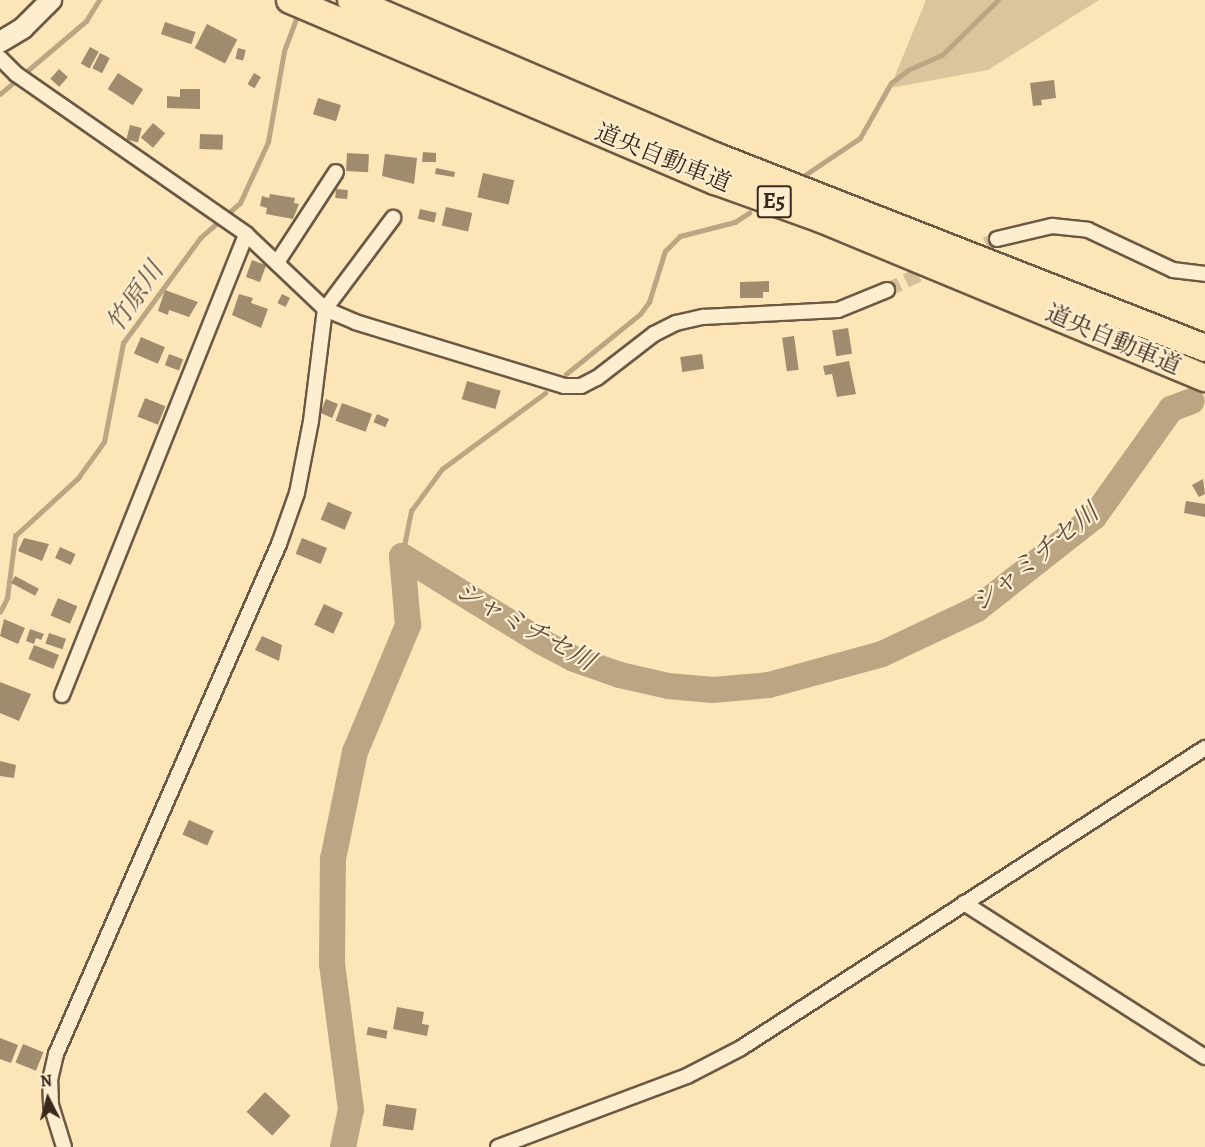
<!DOCTYPE html>
<html>
<head>
<meta charset="utf-8">
<style>
  body { margin:0 }
  #map { position:relative; width:1205px; height:1147px; overflow:hidden; background:#fce5b7; font-family:Alegreya,"Noto Serif JP",serif }
  div>[style] { position:absolute }
  .green>* { inset:0; background:#dbc59d }
  .stream>* { height:4.5px; margin:-2.25px; padding:0 2.25px; transform-origin:2.25px; border-radius:2.25px; background:#bba583 }
  .river>* { height:26px; margin:-13px; padding:0 13px; transform-origin:13px; border-radius:13px; background:#bba583 }
  .building>* { inset:0; background:#a08b6e; transform-origin:0 0 }
  .street-tunnel>* { height:14px; margin-top:-7px; transform-origin:0; background:repeating-linear-gradient(90deg,#d6bf98 0 14px,transparent 0 21px) }
  .roads { filter:drop-shadow(2px 0 #6c5844) drop-shadow(-2px 0 #6c5844) drop-shadow(0 2px #6c5844) drop-shadow(0 -2px #6c5844) }
  .street>* { height:14px; margin:-7px; padding:0 7px; transform-origin:7px; border-radius:7px; background:#fdeed0 }
  .secondary>* { height:20px; margin:-10px; padding:0 10px; transform-origin:10px; border-radius:10px; background:#fdeed0 }
  .highway>* { height:26px; margin:-13px; padding:0 13px; transform-origin:13px; border-radius:13px; background:#fce5b7 }
  span { translate:-50% -50%; white-space:nowrap; text-align:center; line-height:1.15; -webkit-text-stroke:4.5px #fdeed0; paint-order:stroke }
  .shield-label span { padding:2px 4px; background:#fdeed0; border:2px solid; border-radius:4px; -webkit-text-stroke-width:0 }
  .shield-label { font-size:22px; color:#3c291e; font-weight:700 }
  .street-label { font-size:24px; color:#3c291e }
  .water-label { font-size:26px; color:#624e3c; font-style:italic }
  .north { position:absolute; left:18px; top:1069px; width:60px; height:60px; -webkit-text-stroke:4px #fdeed0; paint-order:stroke; rotate:354deg; font-size:16px; font-weight:700; line-height:24px; text-align:center; color:#3c291e }
  .north::after { content:''; display:block; margin:auto; width:21px; height:27px; background:#3c291e; clip-path:polygon(50% 0,100% 100%,50% 72%,0 100%) }
</style>
</head>
<body>
<div id="map">
  <div class="green">
    <div style="clip-path:polygon(926px 0,1099px 0,988px 70px,890px 88px)"></div>
  </div>
  <div class="stream">
    <div style="left:0;top:94px;width:113px;rotate:-40.3deg"></div>
    <div style="left:86px;top:21px;width:25px;rotate:-58deg"></div>
    <div style="left:802px;top:177px;width:70px;rotate:-33.9deg"></div>
    <div style="left:860px;top:138px;width:63px;rotate:-60.6deg"></div>
    <div style="left:891px;top:83px;width:21px;rotate:-37deg"></div>
    <div style="left:908px;top:70px;width:37px;rotate:-24deg"></div>
    <div style="left:942px;top:55px;width:78px;rotate:-44.5deg"></div>
    <div style="left:566px;top:374px;width:95px;rotate:-39deg"></div>
    <div style="left:640px;top:314px;width:15px;rotate:-53deg"></div>
    <div style="left:649px;top:302px;width:53px;rotate:-72.6deg"></div>
    <div style="left:665px;top:251px;width:21px;rotate:-45deg"></div>
    <div style="left:680px;top:236px;width:57px;rotate:-14.3deg"></div>
    <div style="left:735px;top:222px;width:17px;rotate:-33deg"></div>
    <div style="left:402px;top:556px;width:46px;rotate:-78.7deg"></div>
    <div style="left:411px;top:511px;width:52px;rotate:-53.6deg"></div>
    <div style="left:442px;top:469px;width:128px;rotate:-36.4deg"></div>
    <div style="left:0;top:612px;width:16px;rotate:-63deg"></div>
    <div style="left:7px;top:598px;width:63px;rotate:-82.6deg"></div>
    <div style="left:15px;top:536px;width:86px;rotate:-42.6deg"></div>
    <div style="left:78px;top:478px;width:44px;rotate:-54.2deg"></div>
    <div style="left:104px;top:442px;width:101px;rotate:-79.1deg"></div>
    <div style="left:123px;top:343px;width:130px;rotate:-53.7deg"></div>
    <div style="left:200px;top:238px;width:53px;rotate:-41.2deg"></div>
    <div style="left:240px;top:203px;width:67px;rotate:-65.3deg"></div>
    <div style="left:268px;top:142px;width:92px;rotate:-80deg"></div>
    <div style="left:284px;top:51px;width:43px;rotate:-69.4deg"></div>
  </div>
  <div class="river">
    <div style="left:402px;top:556px;width:162px;rotate:31.6deg"></div>
    <div style="left:540px;top:641px;width:38px;rotate:28deg"></div>
    <div style="left:574px;top:659px;width:49px;rotate:19.2deg"></div>
    <div style="left:620px;top:675px;width:49px;rotate:12.9deg"></div>
    <div style="left:668px;top:686px;width:45px;rotate:5.1deg"></div>
    <div style="left:713px;top:690px;width:56px;rotate:-5.1deg"></div>
    <div style="left:769px;top:685px;width:117px;rotate:-15.3deg"></div>
    <div style="left:882px;top:654px;width:105px;rotate:-25.3deg"></div>
    <div style="left:977px;top:609px;width:149px;rotate:-38.2deg"></div>
    <div style="left:1094px;top:517px;width:133px;rotate:-54.5deg"></div>
    <div style="left:1171px;top:409px;width:22px;rotate:-21deg"></div>
    <div style="left:343px;top:1147px;width:38px;rotate:-78deg"></div>
    <div style="left:351px;top:1110px;width:147px;rotate:-97.4deg"></div>
    <div style="left:332px;top:964px;width:105px;rotate:-89.5deg"></div>
    <div style="left:333px;top:859px;width:109px;rotate:-78.4deg"></div>
    <div style="left:355px;top:752px;width:138px;rotate:-67.3deg"></div>
    <div style="left:408px;top:625px;width:69px;rotate:-95deg"></div>
  </div>
  <div class="building">
    <div style="left:165px;top:22px;width:32px;height:13px;rotate:18deg"></div>
    <div style="left:207px;top:24px;width:34px;height:27px;rotate:27deg"></div>
    <div style="left:90px;top:47px;width:10px;height:19px;rotate:29deg"></div>
    <div style="left:238px;top:48px;width:8px;height:11px;rotate:14deg"></div>
    <div style="left:100px;top:53px;width:11px;height:17px;rotate:27deg"></div>
    <div style="left:59px;top:69px;width:12px;height:13px;rotate:42deg"></div>
    <div style="left:118px;top:73px;width:30px;height:19px;rotate:33deg"></div>
    <div style="left:254px;top:73px;width:8px;height:13px;rotate:30deg"></div>
    <div style="clip-path:polygon(1054px 80px,1056px 98px,1041px 100px,1042px 105px,1033px 106px,1030px 83px)"></div>
    <div style="clip-path:polygon(180px 89px,200px 89px,200px 109px,167px 108px,167px 96px,180px 97px)"></div>
    <div style="left:318px;top:98px;width:24px;height:17px;rotate:17deg"></div>
    <div style="left:153px;top:123px;width:16px;height:19px;rotate:40deg"></div>
    <div style="left:130px;top:125px;width:12px;height:15px;rotate:14deg"></div>
    <div style="left:200px;top:134px;width:23px;height:15px;rotate:2deg"></div>
    <div style="clip-path:polygon(423px 152px,436px 153px,436px 162px,422px 162px)"></div>
    <div style="left:347px;top:153px;width:22px;height:18px;rotate:3deg"></div>
    <div style="clip-path:polygon(385px 154px,417px 158px,414px 184px,382px 176px)"></div>
    <div style="clip-path:polygon(436px 168px,455px 172px,454px 177px,435px 174px)"></div>
    <div style="left:483px;top:173px;width:32px;height:25px;rotate:13deg"></div>
    <div style="left:336px;top:189px;width:12px;height:9px;rotate:5deg"></div>
    <div style="clip-path:polygon(270px 194px,295px 198px,294px 203px,299px 204px,293px 219px,266px 214px,267px 208px,260px 206px,262px 196px,269px 198px)"></div>
    <div style="left:446px;top:207px;width:27px;height:19px;rotate:13deg"></div>
    <div style="left:420px;top:209px;width:17px;height:10px;rotate:13deg"></div>
    <div style="left:252px;top:260px;width:15px;height:18px;rotate:20deg"></div>
    <div style="clip-path:polygon(769px 281px,769px 292px,763px 292px,763px 298px,740px 298px,740px 282px)"></div>
    <div style="clip-path:polygon(165px 290px,198px 302px,189px 317px,169px 310px,168px 315px,158px 311px)"></div>
    <div style="clip-path:polygon(239px 294px,253px 298px,251px 303px,268px 309px,261px 328px,232px 315px)"></div>
    <div style="left:282px;top:294px;width:9px;height:10px;rotate:27deg"></div>
    <div style="left:848px;top:328px;width:26px;height:16px;rotate:81deg"></div>
    <div style="left:794px;top:336px;width:34px;height:12px;rotate:82deg"></div>
    <div style="left:141px;top:337px;width:26px;height:18px;rotate:23deg"></div>
    <div style="left:169px;top:354px;width:15px;height:12px;rotate:20deg"></div>
    <div style="left:702px;top:354px;width:15px;height:22px;rotate:82deg"></div>
    <div style="clip-path:polygon(849px 361px,856px 394px,837px 397px,832px 374px,825px 375px,823px 366px)"></div>
    <div style="left:467px;top:381px;width:35px;height:19px;rotate:16deg"></div>
    <div style="left:145px;top:398px;width:22px;height:20px;rotate:22deg"></div>
    <div style="left:326px;top:399px;width:13px;height:15px;rotate:23deg"></div>
    <div style="left:342px;top:403px;width:32px;height:19px;rotate:20deg"></div>
    <div style="left:377px;top:414px;width:13px;height:9px;rotate:23deg"></div>
    <div style="clip-path:polygon(1203px 479px,1205px 494px,1199px 497px,1192px 485px)"></div>
    <div style="clip-path:polygon(1186px 501px,1205px 504px,1205px 517px,1184px 513px)"></div>
    <div style="left:328px;top:502px;width:26px;height:19px;rotate:23deg"></div>
    <div style="clip-path:polygon(24px 538px,49px 544px,42px 561px,18px 551px)"></div>
    <div style="left:302px;top:538px;width:27px;height:17px;rotate:22deg"></div>
    <div style="left:60px;top:547px;width:17px;height:12px;rotate:24deg"></div>
    <div style="left:15px;top:576px;width:27px;height:8px;rotate:28deg"></div>
    <div style="left:58px;top:598px;width:21px;height:19px;rotate:23deg"></div>
    <div style="left:324px;top:604px;width:21px;height:23px;rotate:25deg"></div>
    <div style="clip-path:polygon(4px 619px,25px 628px,18px 644px,0 636px)"></div>
    <div style="clip-path:polygon(30px 629px,44px 634px,41px 640px,36px 638px,34px 644px,26px 641px)"></div>
    <div style="left:49px;top:633px;width:18px;height:11px;rotate:19deg"></div>
    <div style="clip-path:polygon(262px 636px,282px 645px,279px 661px,255px 650px)"></div>
    <div style="left:34px;top:645px;width:27px;height:15px;rotate:22deg"></div>
    <div style="clip-path:polygon(0 682px,31px 694px,19px 721px,0 713px)"></div>
    <div style="clip-path:polygon(0 761px,16px 765px,14px 778px,0 776px)"></div>
    <div style="left:189px;top:820px;width:27px;height:16px;rotate:24deg"></div>
    <div style="clip-path:polygon(397px 1007px,424px 1012px,422px 1024px,429px 1025px,427px 1036px,393px 1029px)"></div>
    <div style="left:368px;top:1027px;width:20px;height:8px;rotate:11deg"></div>
    <div style="clip-path:polygon(0 1038px,18px 1045px,11px 1063px,0 1059px)"></div>
    <div style="left:23px;top:1044px;width:22px;height:20px;rotate:22deg"></div>
    <div style="left:265px;top:1092px;width:35px;height:27px;rotate:43deg"></div>
    <div style="left:386px;top:1104px;width:31px;height:22px;rotate:9deg"></div>
  </div>
  <div class="street-tunnel">
    <div style="left:967px;top:253px;width:33px;rotate:-25deg"></div>
    <div style="left:887px;top:290px;width:53px;rotate:-25.6deg"></div>
  </div>
  <div class="roads">
    <div class="street">
      <div style="left:0;top:58px;width:23px;rotate:45deg"></div>
      <div style="left:16px;top:74px;width:280px;rotate:34.8deg"></div>
      <div style="left:246px;top:234px;width:109px;rotate:43.5deg"></div>
      <div style="left:325px;top:309px;width:33px;rotate:23deg"></div>
      <div style="left:355px;top:322px;width:219px;rotate:17deg"></div>
      <div style="left:564px;top:386px;width:17px"></div>
      <div style="left:581px;top:386px;width:18px;rotate:-27deg"></div>
      <div style="left:597px;top:378px;width:72px;rotate:-37.7deg"></div>
      <div style="left:654px;top:334px;width:25px;rotate:-27deg"></div>
      <div style="left:676px;top:323px;width:28px;rotate:-13deg"></div>
      <div style="left:703px;top:317px;width:135px;rotate:-3deg"></div>
      <div style="left:838px;top:310px;width:53px;rotate:-22.2deg"></div>
      <div style="left:997px;top:239px;width:57px;rotate:-13.3deg"></div>
      <div style="left:1052px;top:226px;width:36px;rotate:6deg"></div>
      <div style="left:1088px;top:230px;width:94px;rotate:25.2deg"></div>
      <div style="left:1173px;top:270px;width:32px;rotate:7deg"></div>
      <div style="left:278px;top:261px;width:106px;rotate:-56.9deg"></div>
      <div style="left:62px;top:695px;width:496px;rotate:-68.2deg"></div>
      <div style="left:964px;top:903px;width:286px;rotate:32.6deg"></div>
      <div style="left:64px;top:1147px;width:44px;rotate:-107.2deg"></div>
      <div style="left:51px;top:1105px;width:25px;rotate:-92deg"></div>
      <div style="left:50px;top:1080px;width:27px;rotate:-77deg"></div>
      <div style="left:56px;top:1054px;width:557px;rotate:-66.38deg"></div>
      <div style="left:279px;top:544px;width:54px;rotate:-70.6deg"></div>
      <div style="left:297px;top:493px;width:73px;rotate:-79deg"></div>
      <div style="left:311px;top:421px;width:113px;rotate:-82.9deg"></div>
      <div style="left:325px;top:309px;width:114px;rotate:-53.2deg"></div>
      <div style="left:498px;top:1147px;width:202px;rotate:-20.6deg"></div>
      <div style="left:687px;top:1076px;width:61px;rotate:-27.4deg"></div>
      <div style="left:741px;top:1048px;width:553px;rotate:-32.88deg"></div>
    </div>
    <div class="secondary">
      <div style="left:0;top:42px;width:27px;rotate:-31deg"></div>
      <div style="left:23px;top:28px;width:40px;rotate:-45deg"></div>
    </div>
    <div class="highway">
      <div style="left:290px;top:0;width:462px;rotate:23.1deg"></div>
      <div style="left:715px;top:181px;width:113px;rotate:19.7deg"></div>
      <div style="left:821px;top:219px;width:416px;rotate:22.5deg"></div>
      <div style="left:351px;top:0;width:396px;rotate:23.2deg"></div>
      <div style="left:715px;top:156px;width:526px;rotate:21.4deg"></div>
    </div>
  </div>
  <div class="shield-label">
    <span style="left:774px;top:202px">E5</span>
  </div>
  <div class="street-label">
    <span style="left:663px;top:158px;rotate:22deg">道央自動車道</span>
    <span style="left:1113px;top:340px;rotate:23deg">道央自動車道</span>
  </div>
  <div class="water-label">
    <span style="left:135px;top:297px;rotate:-55deg">竹原川</span>
    <span style="left:1035px;top:558px;rotate:-39deg">シャミチセ川</span>
    <span style="left:525px;top:626px;rotate:29deg">シャミチセ川</span>
  </div>
  <div class="north">N</div>
</div>
</body>
</html>
